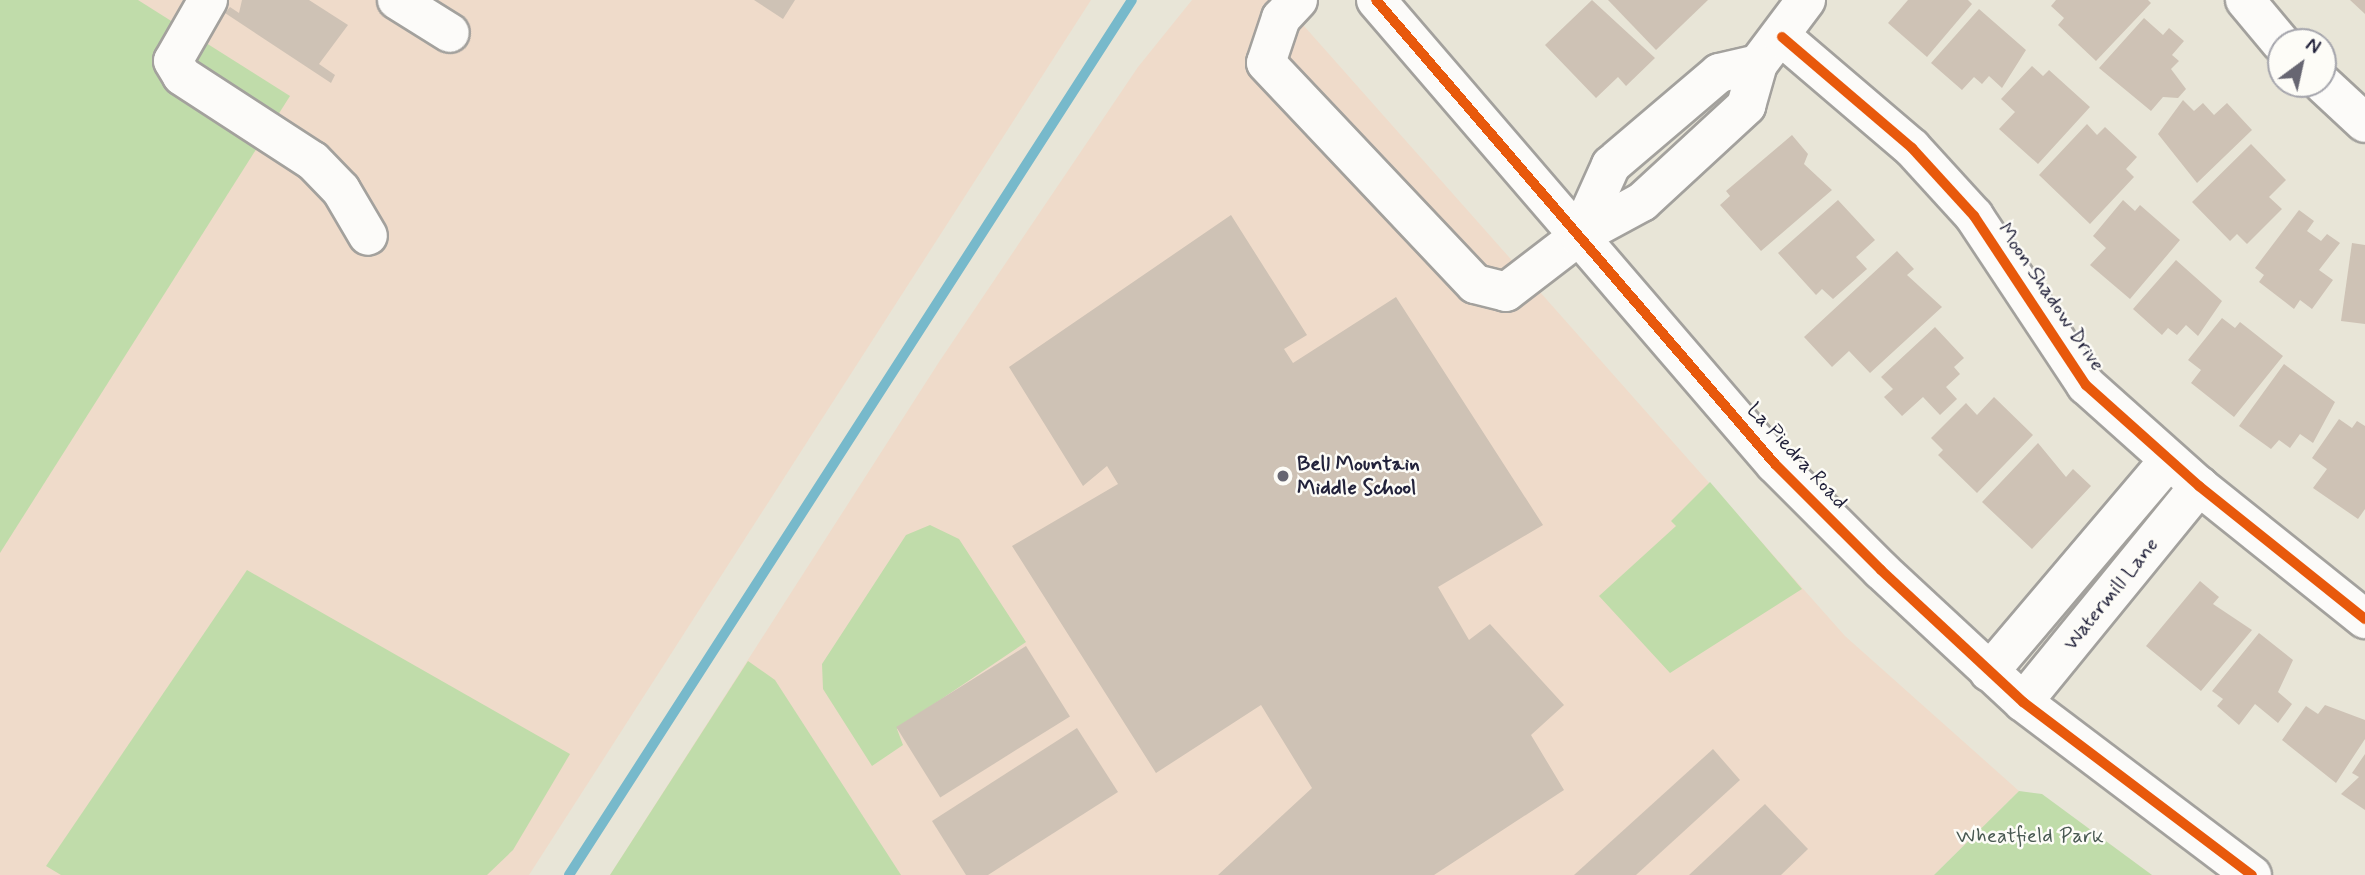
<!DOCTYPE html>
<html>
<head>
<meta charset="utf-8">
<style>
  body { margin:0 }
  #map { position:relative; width:2365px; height:875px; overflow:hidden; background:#e8e5d7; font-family:Mynerve,sans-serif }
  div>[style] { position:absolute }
  .built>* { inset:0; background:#efdbca }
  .green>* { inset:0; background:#c0dcaa }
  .stream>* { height:10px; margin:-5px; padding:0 5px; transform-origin:5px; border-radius:5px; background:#77b9cb }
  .building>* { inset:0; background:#cec2b5; transform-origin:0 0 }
  .roads { filter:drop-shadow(2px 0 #a3a19d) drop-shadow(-2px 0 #a3a19d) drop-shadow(0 2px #a3a19d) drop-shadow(0 -2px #a3a19d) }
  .minor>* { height:38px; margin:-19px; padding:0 19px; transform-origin:19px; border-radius:19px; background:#fcfbf9 }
  .cycleway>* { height:10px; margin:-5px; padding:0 5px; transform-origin:5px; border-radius:5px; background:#e8590c }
  .dots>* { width:19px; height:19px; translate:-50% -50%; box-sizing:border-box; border:4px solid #fdfcf7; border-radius:50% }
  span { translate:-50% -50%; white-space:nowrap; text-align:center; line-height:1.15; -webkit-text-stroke:5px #fdfcf7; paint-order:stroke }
  .street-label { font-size:21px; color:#22223b }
  .poi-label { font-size:21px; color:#22223b; font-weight:700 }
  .left { translate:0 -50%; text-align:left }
  .park-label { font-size:21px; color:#485851 }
  .north { position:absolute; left:2267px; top:28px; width:70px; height:70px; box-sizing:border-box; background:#fdfcf7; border:2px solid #a5a5ac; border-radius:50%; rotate:33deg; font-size:19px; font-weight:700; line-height:28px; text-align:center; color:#22223b }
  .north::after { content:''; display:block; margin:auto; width:24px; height:32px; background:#676672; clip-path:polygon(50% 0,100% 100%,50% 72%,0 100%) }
</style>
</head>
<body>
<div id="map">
  <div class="built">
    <div style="clip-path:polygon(0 0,1091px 0,529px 875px,0 875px)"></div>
    <div style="clip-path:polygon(1192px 0,1281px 0,1845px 636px,2019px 791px,1934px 875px,610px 875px,939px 362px,1138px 67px)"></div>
  </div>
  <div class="green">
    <div style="clip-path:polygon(0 0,138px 0,290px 96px,0 553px)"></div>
    <div style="clip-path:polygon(1710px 482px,1802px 589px,1670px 673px,1599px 596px,1676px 526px,1671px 521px)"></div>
    <div style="clip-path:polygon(930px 525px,959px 539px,1026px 642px,897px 729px,903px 745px,872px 766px,823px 689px,822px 664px,906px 535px)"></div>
    <div style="clip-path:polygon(247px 570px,570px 754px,513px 850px,487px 875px,61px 875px,46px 866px)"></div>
    <div style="clip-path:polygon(748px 661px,775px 680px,901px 875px,610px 875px)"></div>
    <div style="clip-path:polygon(2019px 791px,2042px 794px,2152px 875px,1934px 875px)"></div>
  </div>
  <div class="stream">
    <div style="left:569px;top:875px;width:1040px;rotate:-57.24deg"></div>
  </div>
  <div class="building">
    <div style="clip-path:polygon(242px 0,309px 0,348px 25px,319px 64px,335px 75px,331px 83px,225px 13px,230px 7px,239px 13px)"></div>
    <div style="clip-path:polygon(754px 0,795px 0,783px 19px)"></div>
    <div style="clip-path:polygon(1592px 0,1655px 58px,1626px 86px,1618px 77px,1596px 98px,1545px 45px)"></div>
    <div style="clip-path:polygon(1608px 0,1708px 0,1656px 50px)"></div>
    <div style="clip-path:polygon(1908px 0,1968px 0,1972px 4px,1927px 57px,1888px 23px)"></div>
    <div style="clip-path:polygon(2056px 0,2148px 0,2151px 3px,2096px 61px,2058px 25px,2064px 18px,2051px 6px)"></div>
    <div style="clip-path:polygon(2350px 0,2365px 0,2365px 14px)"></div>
    <div style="clip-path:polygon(1979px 9px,2026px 50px,2002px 88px,1989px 76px,1982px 84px,1974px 77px,1962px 90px,1931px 63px)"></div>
    <div style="clip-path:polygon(2144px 18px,2163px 35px,2169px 28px,2184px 41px,2172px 55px,2179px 61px,2171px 69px,2186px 89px,2178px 98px,2163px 97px,2151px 111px,2099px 68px)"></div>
    <div style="clip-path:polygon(2032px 66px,2043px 76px,2049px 70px,2090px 107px,2038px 164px,1999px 129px,2015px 112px,2001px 99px)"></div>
    <div style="clip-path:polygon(2183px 100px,2194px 111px,2203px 103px,2214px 115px,2227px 103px,2252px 130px,2197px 183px,2158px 134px)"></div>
    <div style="clip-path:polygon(2087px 124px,2097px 135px,2105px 127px,2137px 157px,2126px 169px,2134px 177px,2090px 224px,2039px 175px)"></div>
    <div style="clip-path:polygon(1792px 135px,1808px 154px,1804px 164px,1832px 190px,1761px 251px,1720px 205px,1730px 196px,1726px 191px)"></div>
    <div style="clip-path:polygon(2251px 144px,2286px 180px,2269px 197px,2282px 209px,2247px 244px,2237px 234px,2230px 241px,2192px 202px)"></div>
    <div style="clip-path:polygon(1838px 200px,1875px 240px,1856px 257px,1867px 269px,1833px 299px,1822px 289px,1816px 295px,1778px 253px)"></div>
    <div style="clip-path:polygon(2123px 200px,2135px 211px,2140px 205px,2180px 240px,2130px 299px,2090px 265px,2106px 248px,2093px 236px)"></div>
    <div style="clip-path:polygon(2299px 210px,2314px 221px,2307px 231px,2321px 241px,2327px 234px,2340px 243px,2319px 270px,2333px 280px,2312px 309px,2300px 300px,2294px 309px,2259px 282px,2264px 275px,2255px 268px)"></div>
    <div style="clip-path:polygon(1231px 215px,1307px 335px,1284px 349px,1293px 363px,1396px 297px,1543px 525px,1438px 587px,1469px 640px,1490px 624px,1564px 705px,1531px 735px,1564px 790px,1434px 875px,1218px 875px,1312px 788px,1261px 705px,1156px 773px,1012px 546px,1118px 484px,1107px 466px,1083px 486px,1009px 367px)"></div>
    <div style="clip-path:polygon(2352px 243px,2365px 245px,2365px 324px,2341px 321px)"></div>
    <div style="clip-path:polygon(1897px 251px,1914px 269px,1907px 275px,1942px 307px,1870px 373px,1849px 351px,1832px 367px,1804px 337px)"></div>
    <div style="clip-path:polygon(2176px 260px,2222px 301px,2198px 336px,2186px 325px,2177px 335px,2168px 328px,2162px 335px,2133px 309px)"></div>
    <div style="clip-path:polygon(2222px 318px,2235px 328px,2240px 322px,2283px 356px,2234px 417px,2191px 383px,2201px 370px,2188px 360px)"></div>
    <div style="clip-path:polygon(1935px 327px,1964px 358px,1954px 367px,1960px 374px,1946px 387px,1957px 399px,1940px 415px,1923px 397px,1902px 416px,1884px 397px,1893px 389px,1881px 377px)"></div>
    <div style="clip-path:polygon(2284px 364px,2335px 402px,2313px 443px,2300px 434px,2290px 448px,2279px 440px,2271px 449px,2239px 426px)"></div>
    <div style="clip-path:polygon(1994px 397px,2033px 435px,1977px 493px,1938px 455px,1943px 450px,1931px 438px,1966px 403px,1977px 415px)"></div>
    <div style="clip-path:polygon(2339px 419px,2352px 428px,2357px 421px,2365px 426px,2365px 509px,2358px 519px,2313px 488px,2327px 469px,2312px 458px)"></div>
    <div style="clip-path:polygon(2038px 443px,2066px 477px,2073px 469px,2091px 486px,2032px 549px,1982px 502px)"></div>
    <div style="clip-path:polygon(2200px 581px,2219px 597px,2213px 604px,2252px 630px,2201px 691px,2146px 646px)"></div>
    <div style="clip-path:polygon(2259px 633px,2293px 660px,2278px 692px,2292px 704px,2278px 723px,2255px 704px,2239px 725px,2217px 706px,2223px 699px,2212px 691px)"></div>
    <div style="left:1026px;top:646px;width:83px;height:153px;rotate:58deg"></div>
    <div style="clip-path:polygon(2325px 705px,2365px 720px,2365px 739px,2336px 783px,2282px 740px,2306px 706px,2318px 714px)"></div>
    <div style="clip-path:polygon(1077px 728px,1118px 792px,988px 875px,966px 875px,932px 821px)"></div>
    <div style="clip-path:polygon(1713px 749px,1740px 780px,1636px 875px,1574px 875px)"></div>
    <div style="clip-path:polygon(2365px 754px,2365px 810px,2341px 794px,2359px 777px,2352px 773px)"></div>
    <div style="clip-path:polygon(1765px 804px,1808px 849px,1781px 875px,1689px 875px)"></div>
  </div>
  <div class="roads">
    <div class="minor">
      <div style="left:208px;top:0;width:70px;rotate:119.8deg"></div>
      <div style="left:173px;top:61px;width:17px;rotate:59deg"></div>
      <div style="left:182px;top:76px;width:156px;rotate:33deg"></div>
      <div style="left:313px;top:161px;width:40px;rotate:46deg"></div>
      <div style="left:341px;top:190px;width:53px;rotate:59.6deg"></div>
      <div style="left:397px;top:0;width:62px;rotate:31.9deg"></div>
      <div style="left:1298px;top:0;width:25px;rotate:133deg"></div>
      <div style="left:1281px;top:18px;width:47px;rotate:108.4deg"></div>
      <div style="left:1266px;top:63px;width:304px;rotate:46.6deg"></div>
      <div style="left:1475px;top:284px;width:32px;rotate:14deg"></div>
      <div style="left:1506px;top:292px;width:92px;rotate:-37.5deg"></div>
      <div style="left:1579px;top:236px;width:72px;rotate:-28.4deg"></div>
      <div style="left:1642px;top:202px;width:142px;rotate:-42.7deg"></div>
      <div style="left:1746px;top:106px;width:44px;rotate:-74.1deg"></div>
      <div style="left:1758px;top:64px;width:80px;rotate:-53.1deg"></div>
      <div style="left:1376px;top:0;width:612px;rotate:49.31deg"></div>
      <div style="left:1775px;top:464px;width:150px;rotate:45deg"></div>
      <div style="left:1881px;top:570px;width:194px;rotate:42.9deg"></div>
      <div style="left:2023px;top:702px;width:287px;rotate:37.1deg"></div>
      <div style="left:2245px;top:0;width:56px;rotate:50.1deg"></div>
      <div style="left:1782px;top:37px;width:171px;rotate:40.5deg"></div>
      <div style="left:1912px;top:148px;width:92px;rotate:47.6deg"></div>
      <div style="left:1974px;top:216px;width:203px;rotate:56.5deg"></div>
      <div style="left:2086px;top:385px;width:152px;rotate:41.8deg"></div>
      <div style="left:2199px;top:486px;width:213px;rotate:38.7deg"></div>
      <div style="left:2323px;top:84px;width:57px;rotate:42.9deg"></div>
      <div style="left:1579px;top:236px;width:78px;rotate:-65.7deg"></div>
      <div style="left:1611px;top:165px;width:142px;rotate:-40.4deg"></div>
      <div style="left:1719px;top:73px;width:40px;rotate:-13deg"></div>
      <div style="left:1989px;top:672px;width:278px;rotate:-49.7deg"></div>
      <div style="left:2023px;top:702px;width:279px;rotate:-50.8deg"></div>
    </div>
  </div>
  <div class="cycleway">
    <div style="left:1376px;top:0;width:612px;rotate:49.31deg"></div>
    <div style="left:1775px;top:464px;width:150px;rotate:45deg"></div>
    <div style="left:1881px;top:570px;width:194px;rotate:42.9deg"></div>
    <div style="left:2023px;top:702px;width:287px;rotate:37.1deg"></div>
    <div style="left:1782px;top:37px;width:171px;rotate:40.5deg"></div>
    <div style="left:1912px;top:148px;width:92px;rotate:47.6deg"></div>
    <div style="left:1974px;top:216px;width:203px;rotate:56.5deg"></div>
    <div style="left:2086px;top:385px;width:152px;rotate:41.8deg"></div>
    <div style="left:2199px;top:486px;width:213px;rotate:38.7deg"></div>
  </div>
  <div class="dots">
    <div style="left:1283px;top:476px;background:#676672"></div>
  </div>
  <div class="street-label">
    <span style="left:2051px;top:297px;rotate:56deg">Moon Shadow Drive</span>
    <span style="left:1797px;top:456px;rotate:47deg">La Piedra Road</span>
    <span style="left:2111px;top:594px;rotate:-51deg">Watermill Lane</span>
  </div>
  <div class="poi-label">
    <span class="left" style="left:1297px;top:476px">Bell Mountain<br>Middle School</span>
  </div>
  <div class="park-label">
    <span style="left:2030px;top:836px">Wheatfield Park</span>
  </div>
  <div class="north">N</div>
</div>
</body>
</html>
